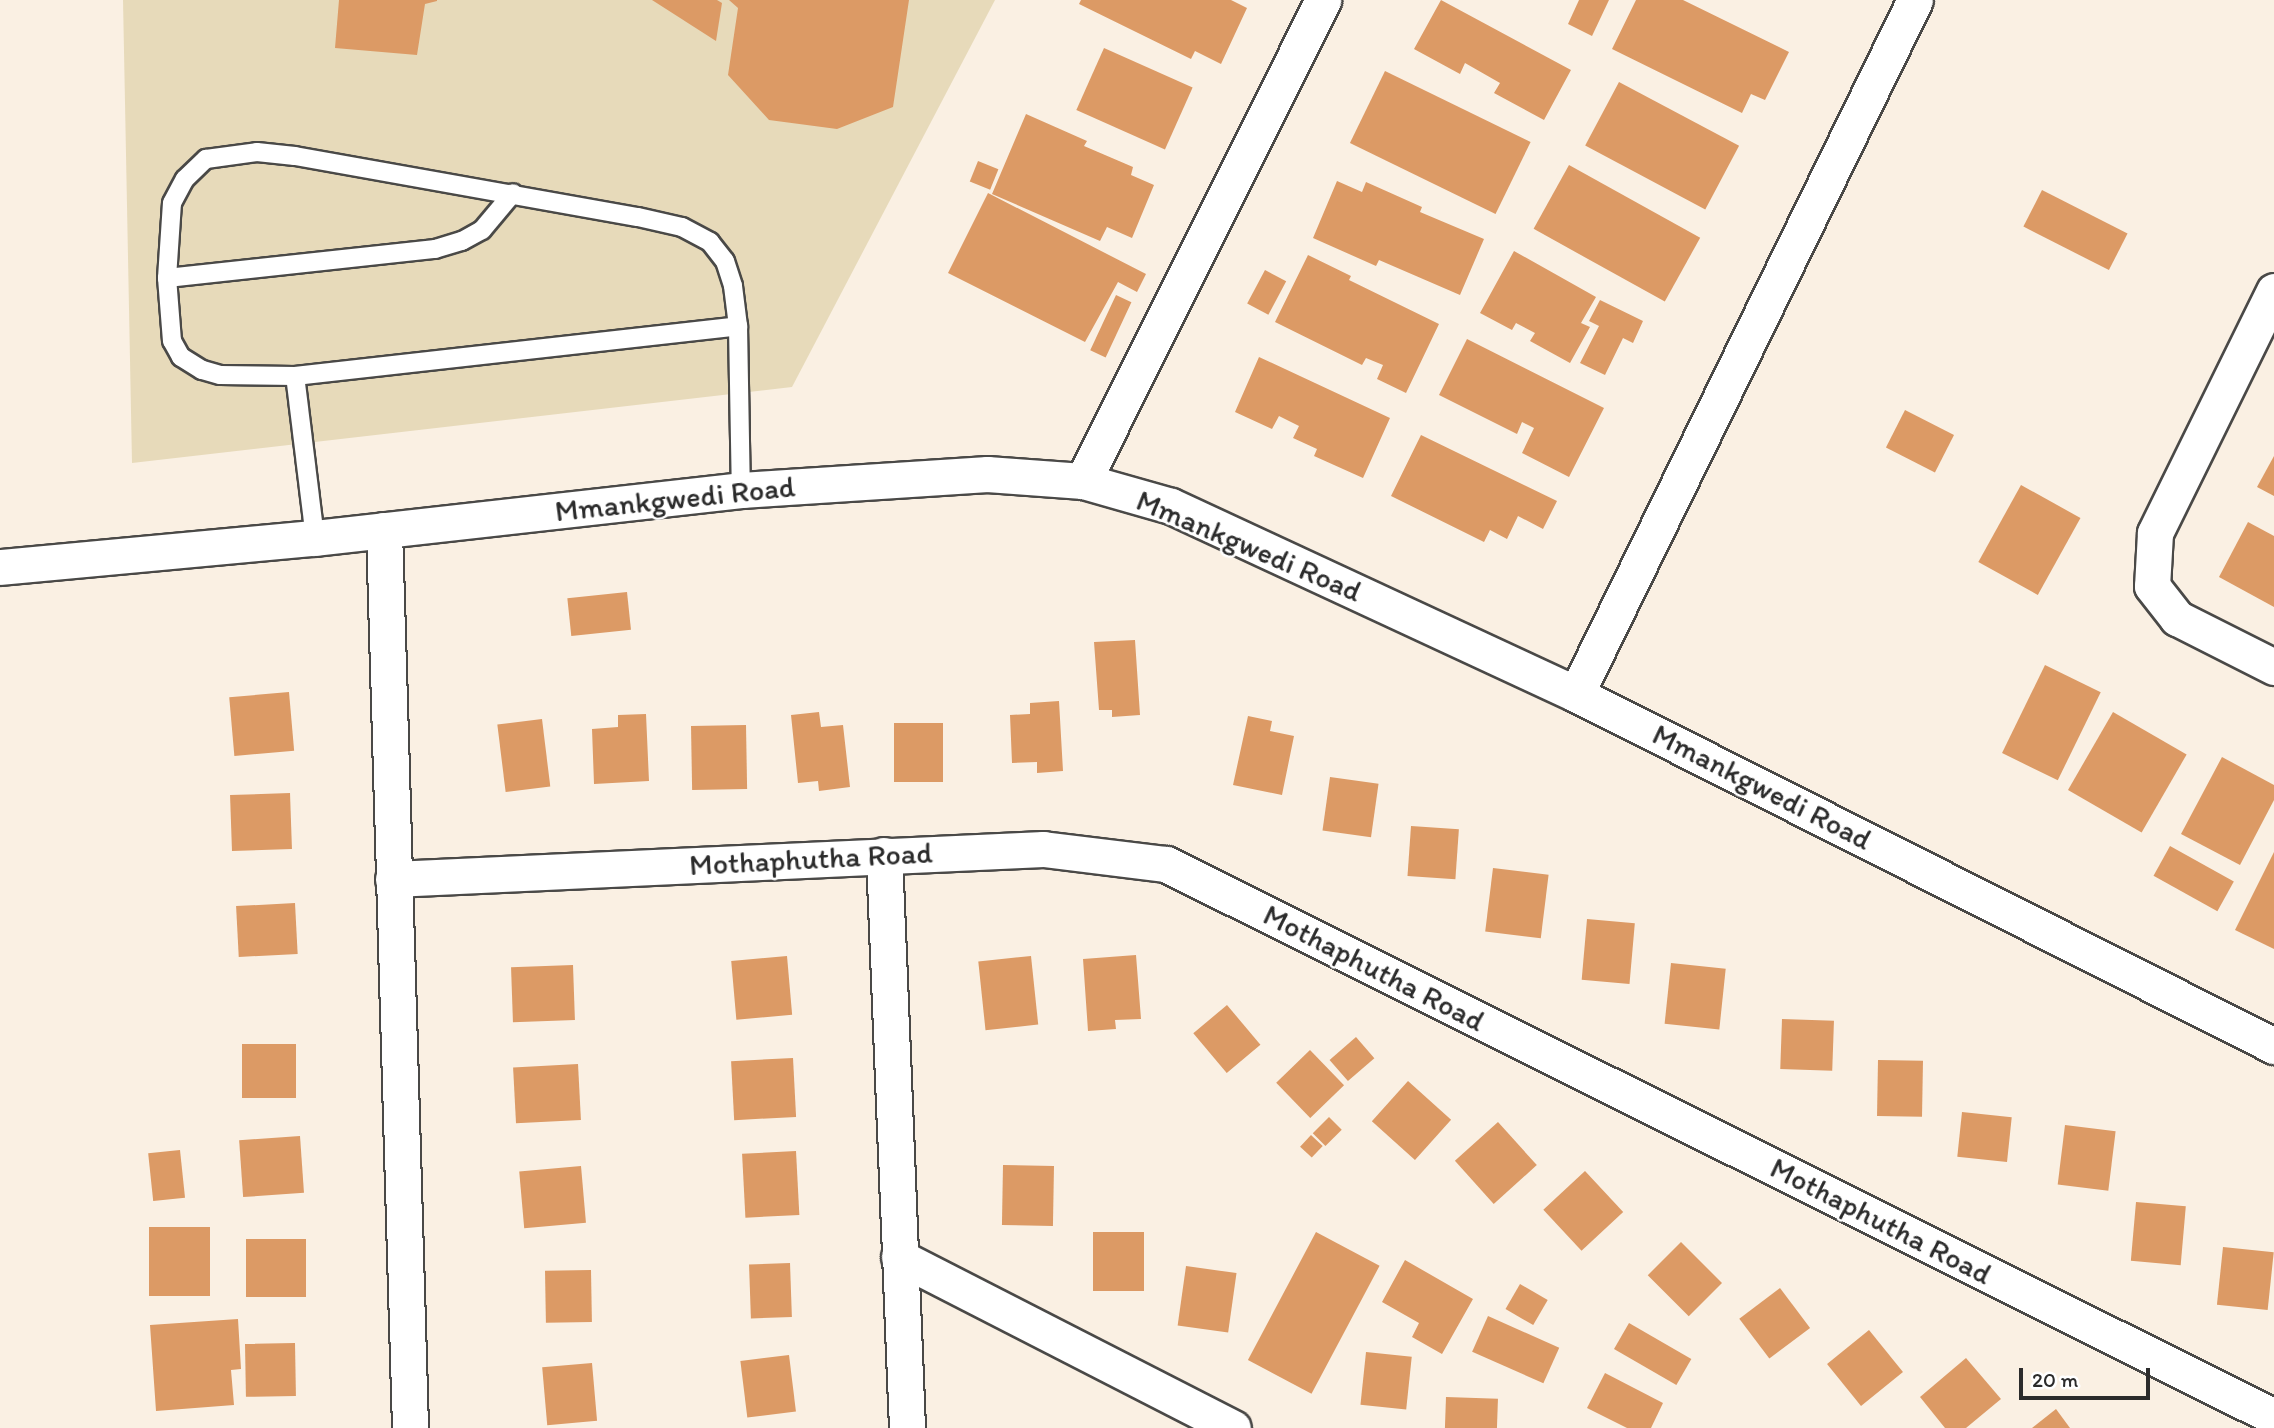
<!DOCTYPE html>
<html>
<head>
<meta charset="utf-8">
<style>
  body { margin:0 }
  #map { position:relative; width:2274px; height:1428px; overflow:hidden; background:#faf0e3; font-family:Itim,sans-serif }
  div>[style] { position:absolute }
  .built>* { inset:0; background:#e7daba }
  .building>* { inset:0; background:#dc9a65; transform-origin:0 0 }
  .roads { filter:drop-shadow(2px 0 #4a4947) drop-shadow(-2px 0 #4a4947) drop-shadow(0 2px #4a4947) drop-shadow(0 -2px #4a4947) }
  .lane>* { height:18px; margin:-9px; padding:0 9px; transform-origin:9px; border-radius:9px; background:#fff }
  .street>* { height:35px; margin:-17.5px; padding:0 17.5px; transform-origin:17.5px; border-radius:17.5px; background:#fff }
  span { translate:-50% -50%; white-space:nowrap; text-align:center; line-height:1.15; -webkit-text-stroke:5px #fff; paint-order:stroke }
  .street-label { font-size:30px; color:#2b2b2b }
  .scale { position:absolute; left:2019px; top:1368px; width:131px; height:32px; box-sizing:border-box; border:4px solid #2b2b2b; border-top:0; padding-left:9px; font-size:21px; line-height:24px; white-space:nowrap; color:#2b2b2b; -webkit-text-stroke:5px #fff; paint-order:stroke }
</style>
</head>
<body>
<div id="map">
  <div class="built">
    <div style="clip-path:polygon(123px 0,995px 0,792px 387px,132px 463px)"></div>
  </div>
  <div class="building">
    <div style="clip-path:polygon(339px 0,437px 0,437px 1px,425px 4px,417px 55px,335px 48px)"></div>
    <div style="clip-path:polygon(652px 0,717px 0,722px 3px,716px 41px)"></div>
    <div style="clip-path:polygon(729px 0,909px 0,893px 107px,837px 129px,769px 120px,728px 75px,738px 8px)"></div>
    <div style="clip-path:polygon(1081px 0,1231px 0,1247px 8px,1221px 64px,1195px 51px,1191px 59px,1079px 4px)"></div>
    <div style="clip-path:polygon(1441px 0,1571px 70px,1544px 120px,1494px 93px,1500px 83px,1465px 63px,1460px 74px,1414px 49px)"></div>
    <div style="clip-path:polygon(1579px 0,1609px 0,1592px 36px,1568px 24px)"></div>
    <div style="clip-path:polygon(1636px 0,1683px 0,1789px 52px,1765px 100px,1751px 94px,1742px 113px,1612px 49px)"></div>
    <div style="left:1104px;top:48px;width:97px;height:68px;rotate:24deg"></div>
    <div style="left:1385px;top:71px;width:162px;height:80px;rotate:26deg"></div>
    <div style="left:1619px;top:82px;width:136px;height:72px;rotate:28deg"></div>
    <div style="clip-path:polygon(1026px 114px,1087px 141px,1084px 146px,1133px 167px,1131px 175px,1154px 185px,1132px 238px,1107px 227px,1100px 241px,992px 194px)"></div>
    <div style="left:978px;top:161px;width:22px;height:22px;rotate:22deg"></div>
    <div style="left:1569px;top:165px;width:150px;height:73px;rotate:29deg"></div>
    <div style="clip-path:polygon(1337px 181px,1362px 192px,1366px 182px,1422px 207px,1420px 212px,1484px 239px,1460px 295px,1379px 260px,1376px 266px,1313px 238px)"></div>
    <div style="left:2042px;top:190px;width:96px;height:41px;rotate:27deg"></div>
    <div style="clip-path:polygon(988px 193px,1146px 274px,1137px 292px,1118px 282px,1085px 342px,948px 273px)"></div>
    <div style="clip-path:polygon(1514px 251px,1596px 297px,1581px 323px,1590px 327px,1570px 363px,1530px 341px,1535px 333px,1516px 323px,1512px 330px,1480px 313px)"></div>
    <div style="clip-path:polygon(1308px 255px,1351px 276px,1349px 280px,1439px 324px,1406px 393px,1377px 379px,1383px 365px,1366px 358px,1362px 365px,1275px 322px)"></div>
    <div style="left:1265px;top:270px;width:24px;height:38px;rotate:28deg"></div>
    <div style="left:1116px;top:295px;width:17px;height:61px;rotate:25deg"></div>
    <div style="clip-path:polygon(1600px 300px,1643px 321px,1633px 343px,1623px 338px,1605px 375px,1580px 363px,1599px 326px,1589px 321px)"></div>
    <div style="clip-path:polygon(1467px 339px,1604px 408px,1569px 477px,1522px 453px,1534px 428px,1522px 422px,1517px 434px,1439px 395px)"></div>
    <div style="clip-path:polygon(1259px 357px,1390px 418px,1363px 478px,1314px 456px,1317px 449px,1293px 438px,1299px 426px,1279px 416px,1272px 429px,1235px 412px)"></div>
    <div style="left:1905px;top:410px;width:55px;height:42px;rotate:27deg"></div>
    <div style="clip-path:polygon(1421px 435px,1557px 501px,1543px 529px,1518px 516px,1507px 539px,1490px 530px,1484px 542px,1391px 496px)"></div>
    <div style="clip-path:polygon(2274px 456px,2274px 496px,2257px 487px)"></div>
    <div style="left:2021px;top:485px;width:68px;height:88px;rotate:29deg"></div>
    <div style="clip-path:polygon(2248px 522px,2274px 536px,2274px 607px,2219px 577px)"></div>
    <div style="left:627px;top:592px;width:38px;height:60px;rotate:84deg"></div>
    <div style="clip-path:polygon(1135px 640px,1140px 715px,1112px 717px,1112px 710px,1099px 710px,1094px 642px)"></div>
    <div style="left:2045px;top:665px;width:62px;height:98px;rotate:26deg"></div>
    <div style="left:289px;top:692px;width:59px;height:60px;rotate:85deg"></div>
    <div style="clip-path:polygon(1059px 701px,1063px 771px,1037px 773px,1037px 762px,1012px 763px,1010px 715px,1030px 714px,1030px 703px)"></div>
    <div style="clip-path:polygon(819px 712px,821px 727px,843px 725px,850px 787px,819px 791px,818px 781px,798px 783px,791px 715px)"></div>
    <div style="left:2113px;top:712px;width:85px;height:90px;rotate:30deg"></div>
    <div style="clip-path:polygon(646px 714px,649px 781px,594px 784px,592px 729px,618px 727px,618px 715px)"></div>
    <div style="clip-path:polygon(1248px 716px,1272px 721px,1270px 731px,1294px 736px,1282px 795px,1233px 785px)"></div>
    <div style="left:542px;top:719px;width:68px;height:45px;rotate:83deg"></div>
    <div style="left:894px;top:723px;width:49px;height:59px"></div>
    <div style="left:746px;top:725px;width:64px;height:55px;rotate:89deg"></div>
    <div style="clip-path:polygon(2222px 757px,2274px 785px,2274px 800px,2240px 865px,2181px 834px)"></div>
    <div style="left:1330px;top:777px;width:49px;height:54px;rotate:8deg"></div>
    <div style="left:290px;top:793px;width:56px;height:60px;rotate:88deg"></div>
    <div style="left:1411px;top:826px;width:48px;height:50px;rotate:4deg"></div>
    <div style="left:2170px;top:846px;width:73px;height:34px;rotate:29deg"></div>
    <div style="clip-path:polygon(2274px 852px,2274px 949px,2235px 930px)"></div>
    <div style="left:1493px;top:868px;width:56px;height:64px;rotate:7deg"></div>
    <div style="left:295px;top:903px;width:51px;height:59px;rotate:87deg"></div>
    <div style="left:1587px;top:919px;width:48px;height:61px;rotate:5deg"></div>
    <div style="clip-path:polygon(1136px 955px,1141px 1019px,1115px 1020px,1116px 1029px,1088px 1031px,1083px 959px)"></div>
    <div style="left:787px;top:956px;width:59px;height:56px;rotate:85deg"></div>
    <div style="left:1031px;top:956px;width:69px;height:53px;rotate:84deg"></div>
    <div style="left:1671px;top:963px;width:55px;height:61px;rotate:6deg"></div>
    <div style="left:573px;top:965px;width:55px;height:62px;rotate:88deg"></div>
    <div style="left:1227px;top:1005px;width:52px;height:44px;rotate:50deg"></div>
    <div style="left:1782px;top:1019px;width:52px;height:50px;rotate:2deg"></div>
    <div style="left:1356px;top:1037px;width:28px;height:35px;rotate:49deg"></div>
    <div style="left:242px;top:1044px;width:54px;height:54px"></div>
    <div style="left:1310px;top:1050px;width:49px;height:47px;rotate:46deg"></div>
    <div style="left:793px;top:1058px;width:59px;height:62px;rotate:87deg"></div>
    <div style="left:1878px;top:1060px;width:45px;height:56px;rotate:1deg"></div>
    <div style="left:578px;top:1064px;width:56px;height:65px;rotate:87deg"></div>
    <div style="left:1408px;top:1081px;width:58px;height:54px;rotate:42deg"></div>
    <div style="left:1962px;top:1112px;width:50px;height:45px;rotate:6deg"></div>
    <div style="left:1329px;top:1117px;width:18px;height:23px;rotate:45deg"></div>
    <div style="left:1498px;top:1122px;width:58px;height:58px;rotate:48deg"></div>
    <div style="left:2065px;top:1125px;width:51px;height:60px;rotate:7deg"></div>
    <div style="left:1311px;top:1135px;width:16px;height:16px;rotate:43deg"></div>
    <div style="left:300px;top:1136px;width:57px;height:61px;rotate:86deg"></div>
    <div style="left:180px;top:1150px;width:48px;height:32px;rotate:84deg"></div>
    <div style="left:796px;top:1151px;width:64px;height:54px;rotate:87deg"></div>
    <div style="left:1003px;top:1165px;width:51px;height:60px;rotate:1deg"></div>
    <div style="left:581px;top:1166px;width:57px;height:62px;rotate:85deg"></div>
    <div style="left:1585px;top:1171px;width:56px;height:57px;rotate:47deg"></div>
    <div style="left:2136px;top:1202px;width:50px;height:59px;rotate:5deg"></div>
    <div style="left:149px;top:1227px;width:61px;height:69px"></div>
    <div style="left:1093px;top:1232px;width:51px;height:59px"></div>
    <div style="left:1316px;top:1232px;width:72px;height:145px;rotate:28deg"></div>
    <div style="left:246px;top:1239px;width:60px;height:58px"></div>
    <div style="left:1681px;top:1242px;width:58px;height:47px;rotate:45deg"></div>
    <div style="left:2223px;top:1247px;width:51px;height:58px;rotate:6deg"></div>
    <div style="clip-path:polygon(1405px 1260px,1473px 1299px,1442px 1354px,1412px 1337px,1419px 1323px,1382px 1302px)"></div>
    <div style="left:790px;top:1263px;width:54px;height:41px;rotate:88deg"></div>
    <div style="left:1186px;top:1266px;width:51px;height:60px;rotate:8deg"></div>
    <div style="left:591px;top:1270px;width:52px;height:46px;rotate:89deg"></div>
    <div style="left:1520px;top:1284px;width:32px;height:29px;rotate:30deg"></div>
    <div style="left:1780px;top:1288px;width:50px;height:51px;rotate:53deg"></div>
    <div style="left:1488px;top:1316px;width:78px;height:39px;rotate:24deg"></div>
    <div style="clip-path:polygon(238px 1319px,241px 1369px,231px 1370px,234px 1405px,156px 1411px,150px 1325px)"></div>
    <div style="left:1629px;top:1323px;width:72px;height:30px;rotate:30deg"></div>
    <div style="left:1869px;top:1330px;width:54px;height:54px;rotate:51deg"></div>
    <div style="left:295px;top:1343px;width:53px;height:50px;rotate:89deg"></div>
    <div style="left:1366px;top:1352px;width:46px;height:53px;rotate:6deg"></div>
    <div style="left:789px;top:1355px;width:57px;height:49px;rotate:83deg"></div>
    <div style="clip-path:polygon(1966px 1358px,2001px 1399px,1966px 1428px,1945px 1428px,1920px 1397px)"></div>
    <div style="left:592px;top:1363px;width:58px;height:50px;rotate:85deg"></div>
    <div style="clip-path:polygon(1605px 1373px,1663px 1403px,1651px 1428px,1627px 1428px,1587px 1408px)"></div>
    <div style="left:1446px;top:1397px;width:52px;height:31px;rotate:2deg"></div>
    <div style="clip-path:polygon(2056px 1409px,2070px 1428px,2032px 1428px)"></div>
  </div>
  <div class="roads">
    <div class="lane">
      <div style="left:167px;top:278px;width:270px;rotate:-6.2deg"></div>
      <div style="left:435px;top:249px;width:28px;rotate:-17deg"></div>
      <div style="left:462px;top:241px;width:23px;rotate:-29deg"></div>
      <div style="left:482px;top:230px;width:48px;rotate:-50deg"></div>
      <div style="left:295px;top:376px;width:446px;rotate:-6.4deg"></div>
      <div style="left:315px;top:538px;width:163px;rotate:-97deg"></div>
      <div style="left:295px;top:376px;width:75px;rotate:-179.2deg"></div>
      <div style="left:220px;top:375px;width:19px;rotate:-164deg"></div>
      <div style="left:202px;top:370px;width:25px;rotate:-148deg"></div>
      <div style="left:181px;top:357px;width:18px;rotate:-119deg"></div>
      <div style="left:172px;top:341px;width:63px;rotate:-94.5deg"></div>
      <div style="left:167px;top:278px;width:75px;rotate:-86.2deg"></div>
      <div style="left:172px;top:203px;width:27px;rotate:-62deg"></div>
      <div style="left:185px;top:179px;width:29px;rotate:-44deg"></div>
      <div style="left:206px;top:159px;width:51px;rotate:-7.8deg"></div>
      <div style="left:257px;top:152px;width:38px;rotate:6deg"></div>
      <div style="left:295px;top:156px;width:348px;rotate:10.1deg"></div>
      <div style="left:638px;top:217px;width:45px;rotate:12.8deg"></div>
      <div style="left:682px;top:227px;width:32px;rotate:28deg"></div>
      <div style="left:710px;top:242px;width:24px;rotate:52deg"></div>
      <div style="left:725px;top:261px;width:26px;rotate:72deg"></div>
      <div style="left:733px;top:286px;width:40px;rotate:82.9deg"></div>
      <div style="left:738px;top:326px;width:164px;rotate:89deg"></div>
    </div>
    <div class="street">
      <div style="left:2274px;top:291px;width:270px;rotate:116.2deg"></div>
      <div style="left:2155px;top:533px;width:53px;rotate:93.2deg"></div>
      <div style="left:2152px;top:586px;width:41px;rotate:52deg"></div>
      <div style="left:2177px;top:618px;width:109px;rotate:26.8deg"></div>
      <div style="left:1083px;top:481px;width:538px;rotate:-63.48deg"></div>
      <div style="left:384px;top:530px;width:898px;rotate:88.34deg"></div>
      <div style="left:0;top:567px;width:316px;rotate:-5.3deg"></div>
      <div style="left:315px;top:538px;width:429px;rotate:-6.4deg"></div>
      <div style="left:741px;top:490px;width:247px;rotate:-3.7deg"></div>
      <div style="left:987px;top:474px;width:96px;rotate:4.2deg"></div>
      <div style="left:1083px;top:481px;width:91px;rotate:15.9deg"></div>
      <div style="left:1171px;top:506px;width:447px;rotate:24.9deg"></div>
      <div style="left:1576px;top:694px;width:782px;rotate:26.76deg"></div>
      <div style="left:1576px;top:694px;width:772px;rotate:-63.97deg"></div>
      <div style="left:884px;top:855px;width:573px;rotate:87.7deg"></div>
      <div style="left:393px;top:879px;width:651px;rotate:-2.64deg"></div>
      <div style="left:1043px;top:849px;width:124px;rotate:7deg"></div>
      <div style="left:1166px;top:864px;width:1238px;rotate:26.52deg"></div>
      <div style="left:899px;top:1257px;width:375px;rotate:27.1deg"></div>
    </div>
  </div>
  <div class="street-label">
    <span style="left:675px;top:499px;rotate:-6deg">Mmankgwedi Road</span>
    <span style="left:1249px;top:546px;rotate:23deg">Mmankgwedi Road</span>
    <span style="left:1762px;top:787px;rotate:27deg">Mmankgwedi Road</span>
    <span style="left:811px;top:859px;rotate:-3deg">Mothaphutha Road</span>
    <span style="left:1374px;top:968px;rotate:27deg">Mothaphutha Road</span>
    <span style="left:1881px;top:1221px;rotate:27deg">Mothaphutha Road</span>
  </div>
  <div class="scale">20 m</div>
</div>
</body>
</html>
